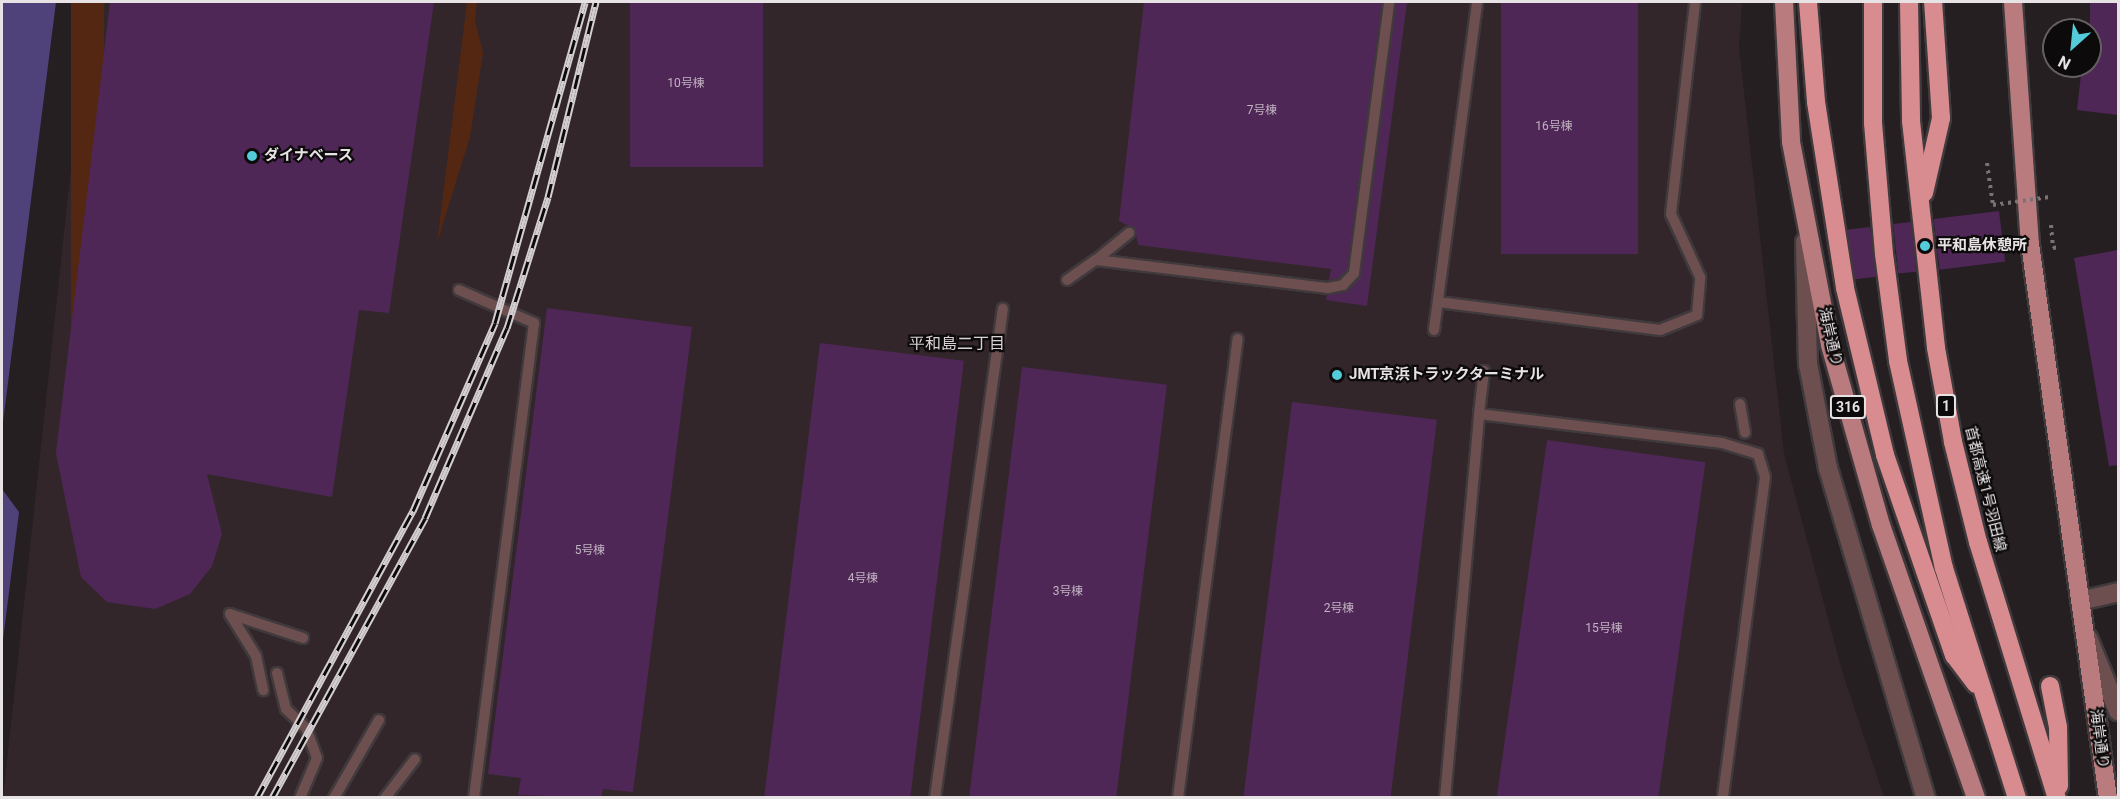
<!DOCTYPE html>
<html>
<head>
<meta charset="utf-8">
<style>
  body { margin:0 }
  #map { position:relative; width:2120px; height:799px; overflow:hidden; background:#251f22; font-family:Roboto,"Noto Sans JP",sans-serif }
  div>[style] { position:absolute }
  .built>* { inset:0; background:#32262b }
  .green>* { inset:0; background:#532712; transform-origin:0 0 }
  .water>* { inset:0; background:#4f427b }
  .building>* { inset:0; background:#4f2757; transform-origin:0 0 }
  .path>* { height:4px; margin-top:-2px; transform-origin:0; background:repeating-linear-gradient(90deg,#797376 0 3px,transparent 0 7.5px) }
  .roads { filter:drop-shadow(2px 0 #403a3d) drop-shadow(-2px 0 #403a3d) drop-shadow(0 2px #403a3d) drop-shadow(0 -2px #403a3d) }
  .lane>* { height:10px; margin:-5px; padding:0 5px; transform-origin:5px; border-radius:5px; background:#6d4f50 }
  .street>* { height:18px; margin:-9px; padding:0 9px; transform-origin:9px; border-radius:9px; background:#6d4f50 }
  .primary>* { height:18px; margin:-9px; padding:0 9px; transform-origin:9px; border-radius:9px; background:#b97b7d }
  .highway>* { height:18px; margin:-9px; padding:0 9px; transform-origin:9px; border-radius:9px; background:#d88c8f }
  .rail>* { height:7px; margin-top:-3.5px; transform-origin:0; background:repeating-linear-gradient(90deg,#0d0a0b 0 14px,#d3ced0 0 28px); box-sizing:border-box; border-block:2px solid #d3ced0 }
  .path-bridge>* { height:4px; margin-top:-2px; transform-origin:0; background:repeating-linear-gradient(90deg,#797376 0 3px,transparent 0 7.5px) }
  .dots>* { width:16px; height:16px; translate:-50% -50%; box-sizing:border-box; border:3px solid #0d0a0b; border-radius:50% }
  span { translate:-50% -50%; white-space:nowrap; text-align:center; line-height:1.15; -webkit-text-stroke:4.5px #0d0a0b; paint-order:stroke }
  .number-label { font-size:12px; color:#c1b3c1 }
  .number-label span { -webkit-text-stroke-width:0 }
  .shield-label span { padding:2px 4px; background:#0d0a0b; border:2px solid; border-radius:4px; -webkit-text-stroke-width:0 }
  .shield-label { font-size:14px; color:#e7e2e4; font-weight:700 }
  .poi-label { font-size:15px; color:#e7e2e4; font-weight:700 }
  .left { translate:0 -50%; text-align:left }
  .street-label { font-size:15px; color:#e7e2e4 }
  .neighbourhood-label { font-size:16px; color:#dad1d5 }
  .frame { position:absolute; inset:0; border:3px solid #e7e2e4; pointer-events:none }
  .north { position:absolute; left:2042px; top:18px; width:60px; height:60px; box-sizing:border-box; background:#0d0a0b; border:2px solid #646062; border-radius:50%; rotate:207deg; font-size:16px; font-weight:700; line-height:24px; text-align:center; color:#e7e2e4 }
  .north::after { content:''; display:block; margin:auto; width:21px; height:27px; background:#53cbda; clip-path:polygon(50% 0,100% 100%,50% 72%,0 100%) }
</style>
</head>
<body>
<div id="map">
  <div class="built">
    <div style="clip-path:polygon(89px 2px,1742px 2px,1739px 47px,1784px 454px,1842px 671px,1884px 797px,3px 798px)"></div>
  </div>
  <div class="green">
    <div style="left:71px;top:2px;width:33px;height:475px"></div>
    <div style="clip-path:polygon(467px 2px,477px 2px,475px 20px,483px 53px,470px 137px,437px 243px)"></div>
  </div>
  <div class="water">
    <div style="clip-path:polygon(2px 2px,56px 2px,2px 430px)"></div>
    <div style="clip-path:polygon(2px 489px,19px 512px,2px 648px)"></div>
  </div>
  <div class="building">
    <div style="clip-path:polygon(110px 2px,434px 2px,389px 313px,359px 310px,332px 497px,207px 474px,222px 534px,212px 566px,190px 594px,155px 609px,107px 602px,81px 577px,56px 453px)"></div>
    <div style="left:630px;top:2px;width:133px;height:165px"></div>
    <div style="clip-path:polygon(1144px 2px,1382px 2px,1347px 270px,1339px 278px,1329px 280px,1331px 269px,1138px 245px,1135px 229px,1119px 221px)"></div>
    <div style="clip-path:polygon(1396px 2px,1407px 2px,1367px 306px,1326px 300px,1327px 295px,1348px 291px,1361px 274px)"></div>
    <div style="left:1501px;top:2px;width:137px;height:252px"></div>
    <div style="clip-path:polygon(2090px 2px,2118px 2px,2118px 115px,2077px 110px,2082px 66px,2090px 66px)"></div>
    <div style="left:1999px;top:211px;width:51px;height:66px;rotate:83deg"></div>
    <div style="left:1911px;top:222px;width:50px;height:18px;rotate:84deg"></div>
    <div style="left:1870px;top:227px;width:50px;height:23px;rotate:83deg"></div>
    <div style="clip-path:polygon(2118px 250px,2118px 465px,2109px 466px,2074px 258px)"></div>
    <div style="clip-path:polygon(547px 308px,692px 327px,633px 792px,603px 789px,601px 798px,518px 795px,521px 778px,488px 774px)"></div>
    <div style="left:820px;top:343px;width:145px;height:459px;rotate:7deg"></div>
    <div style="left:1022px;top:367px;width:146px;height:434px;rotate:7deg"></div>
    <div style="left:1292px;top:402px;width:146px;height:399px;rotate:7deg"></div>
    <div style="left:1547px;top:440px;width:160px;height:361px;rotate:8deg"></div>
  </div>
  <div class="path">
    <div style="left:1987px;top:163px;width:42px;rotate:81.9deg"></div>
    <div style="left:2051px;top:225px;width:23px;rotate:85deg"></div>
    <div style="left:2053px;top:248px;width:7px;rotate:-8deg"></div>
  </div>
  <div class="roads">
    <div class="lane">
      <div style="left:1096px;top:260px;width:43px;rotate:-39.3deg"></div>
      <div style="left:1067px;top:280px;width:35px;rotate:-35deg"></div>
      <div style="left:1096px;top:260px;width:234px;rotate:6.9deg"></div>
      <div style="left:1328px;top:288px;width:15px;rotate:-11deg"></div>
      <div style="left:1343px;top:285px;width:16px;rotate:-47deg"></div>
      <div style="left:1354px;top:273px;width:273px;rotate:-82.6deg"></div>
      <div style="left:459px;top:290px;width:82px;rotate:23.7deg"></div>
      <div style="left:534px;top:323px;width:479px;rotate:97.2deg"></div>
      <div style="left:1438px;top:302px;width:224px;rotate:7.2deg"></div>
      <div style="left:1660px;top:330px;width:40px;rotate:-22deg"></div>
      <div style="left:1697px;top:315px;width:38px;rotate:-85deg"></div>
      <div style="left:1700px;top:277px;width:69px;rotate:-114.7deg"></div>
      <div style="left:1671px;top:214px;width:213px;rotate:-83.5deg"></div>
      <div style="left:1434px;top:330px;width:331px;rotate:-82.5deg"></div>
      <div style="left:1484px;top:371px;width:43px;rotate:96.6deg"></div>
      <div style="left:1479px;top:414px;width:245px;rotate:6.8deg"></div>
      <div style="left:1722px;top:443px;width:38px;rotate:17deg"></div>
      <div style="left:1758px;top:454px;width:24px;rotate:73deg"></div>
      <div style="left:1765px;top:477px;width:324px;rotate:97.5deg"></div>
      <div style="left:1740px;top:404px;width:29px;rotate:80deg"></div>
      <div style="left:230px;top:614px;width:49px;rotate:58.2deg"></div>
      <div style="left:256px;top:656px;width:35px;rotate:78deg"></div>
      <div style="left:230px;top:614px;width:77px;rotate:18.2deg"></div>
      <div style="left:277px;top:673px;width:37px;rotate:76deg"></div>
      <div style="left:286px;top:709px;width:28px;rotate:44deg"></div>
      <div style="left:306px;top:728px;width:32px;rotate:70deg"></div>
      <div style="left:317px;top:758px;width:43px;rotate:113deg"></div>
      <div style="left:334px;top:798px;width:90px;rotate:-60deg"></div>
      <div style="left:385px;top:798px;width:49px;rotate:-52.4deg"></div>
      <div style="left:935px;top:798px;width:494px;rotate:-82.1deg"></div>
      <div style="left:1178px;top:798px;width:463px;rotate:-82.6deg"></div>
      <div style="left:1445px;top:798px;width:386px;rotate:-84.9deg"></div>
    </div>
    <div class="street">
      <div style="left:1805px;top:242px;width:122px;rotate:88.6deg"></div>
      <div style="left:1808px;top:364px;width:106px;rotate:79.1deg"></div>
      <div style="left:1828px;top:468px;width:344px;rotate:73.5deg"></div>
      <div style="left:2080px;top:601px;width:39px;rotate:-13deg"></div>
      <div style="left:2088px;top:638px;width:79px;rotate:67.7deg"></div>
    </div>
    <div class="primary">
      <div style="left:1784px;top:2px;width:140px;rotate:87.1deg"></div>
      <div style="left:1791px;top:142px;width:207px;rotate:79.1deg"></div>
      <div style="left:1830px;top:345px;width:187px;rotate:74.2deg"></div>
      <div style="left:1881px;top:525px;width:289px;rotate:70.8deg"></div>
      <div style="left:2013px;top:2px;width:243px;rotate:86deg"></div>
      <div style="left:2030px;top:244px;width:559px;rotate:81.99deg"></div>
    </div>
    <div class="highway">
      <div style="left:1808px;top:2px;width:100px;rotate:85.4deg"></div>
      <div style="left:1816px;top:102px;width:188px;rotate:81.1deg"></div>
      <div style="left:1845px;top:288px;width:172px;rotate:76.5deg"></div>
      <div style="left:1885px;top:455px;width:212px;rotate:71deg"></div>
      <div style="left:1954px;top:655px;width:36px;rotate:53deg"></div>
      <div style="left:1873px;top:2px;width:121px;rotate:90deg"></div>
      <div style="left:1873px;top:123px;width:131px;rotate:85.2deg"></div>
      <div style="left:1884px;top:254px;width:108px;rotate:82.5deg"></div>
      <div style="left:1898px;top:361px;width:212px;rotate:77.5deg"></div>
      <div style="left:1944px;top:568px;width:241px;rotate:72.4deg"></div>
      <div style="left:1909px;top:2px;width:119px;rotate:89deg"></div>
      <div style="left:1911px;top:121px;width:228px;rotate:83.7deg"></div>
      <div style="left:1936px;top:348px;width:96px;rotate:79.7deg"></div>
      <div style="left:1953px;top:442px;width:103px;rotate:76deg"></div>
      <div style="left:1978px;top:542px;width:268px;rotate:72.9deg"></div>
      <div style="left:1924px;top:193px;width:77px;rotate:-77.2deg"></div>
      <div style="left:1941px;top:118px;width:116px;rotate:-93.9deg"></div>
      <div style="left:2050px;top:686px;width:42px;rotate:79deg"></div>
      <div style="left:2058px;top:727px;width:59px;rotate:89deg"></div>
    </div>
  </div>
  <div class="rail">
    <div style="left:257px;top:798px;width:327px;rotate:-61.5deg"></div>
    <div style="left:413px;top:511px;width:205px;rotate:-66.4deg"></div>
    <div style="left:495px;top:323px;width:333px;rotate:-74.3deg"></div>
    <div style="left:272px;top:798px;width:319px;rotate:-61.3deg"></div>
    <div style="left:425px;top:518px;width:207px;rotate:-66.7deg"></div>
    <div style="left:507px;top:328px;width:137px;rotate:-72.6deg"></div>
    <div style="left:548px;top:197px;width:201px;rotate:-76.2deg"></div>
  </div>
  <div class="path-bridge">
    <div style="left:1993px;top:205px;width:57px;rotate:-8.1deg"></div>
  </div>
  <div class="dots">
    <div style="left:252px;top:156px;background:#53cbda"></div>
    <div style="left:1925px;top:246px;background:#53cbda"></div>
    <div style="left:1337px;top:375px;background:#53cbda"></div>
  </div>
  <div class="number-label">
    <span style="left:686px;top:84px">10号棟</span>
    <span style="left:1262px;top:111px">7号棟</span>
    <span style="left:1554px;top:127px">16号棟</span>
    <span style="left:590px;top:551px">5号棟</span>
    <span style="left:863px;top:579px">4号棟</span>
    <span style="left:1068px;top:592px">3号棟</span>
    <span style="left:1339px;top:609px">2号棟</span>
    <span style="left:1604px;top:629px">15号棟</span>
  </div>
  <div class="shield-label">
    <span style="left:1946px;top:406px">1</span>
    <span style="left:1848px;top:407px">316</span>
  </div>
  <div class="poi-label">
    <span class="left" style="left:264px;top:156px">ダイナベース</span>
    <span class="left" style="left:1937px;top:246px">平和島休憩所</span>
    <span class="left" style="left:1349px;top:375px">JMT京浜トラックターミナル</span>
  </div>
  <div class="street-label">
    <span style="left:1830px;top:337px;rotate:77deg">海岸通り</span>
    <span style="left:1985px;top:489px;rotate:76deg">首都高速1号羽田線</span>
    <span style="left:2099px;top:739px;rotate:82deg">海岸通り</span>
  </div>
  <div class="neighbourhood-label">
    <span style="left:957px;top:344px">平和島二丁目</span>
  </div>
  <div class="frame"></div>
  <div class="north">N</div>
</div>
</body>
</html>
